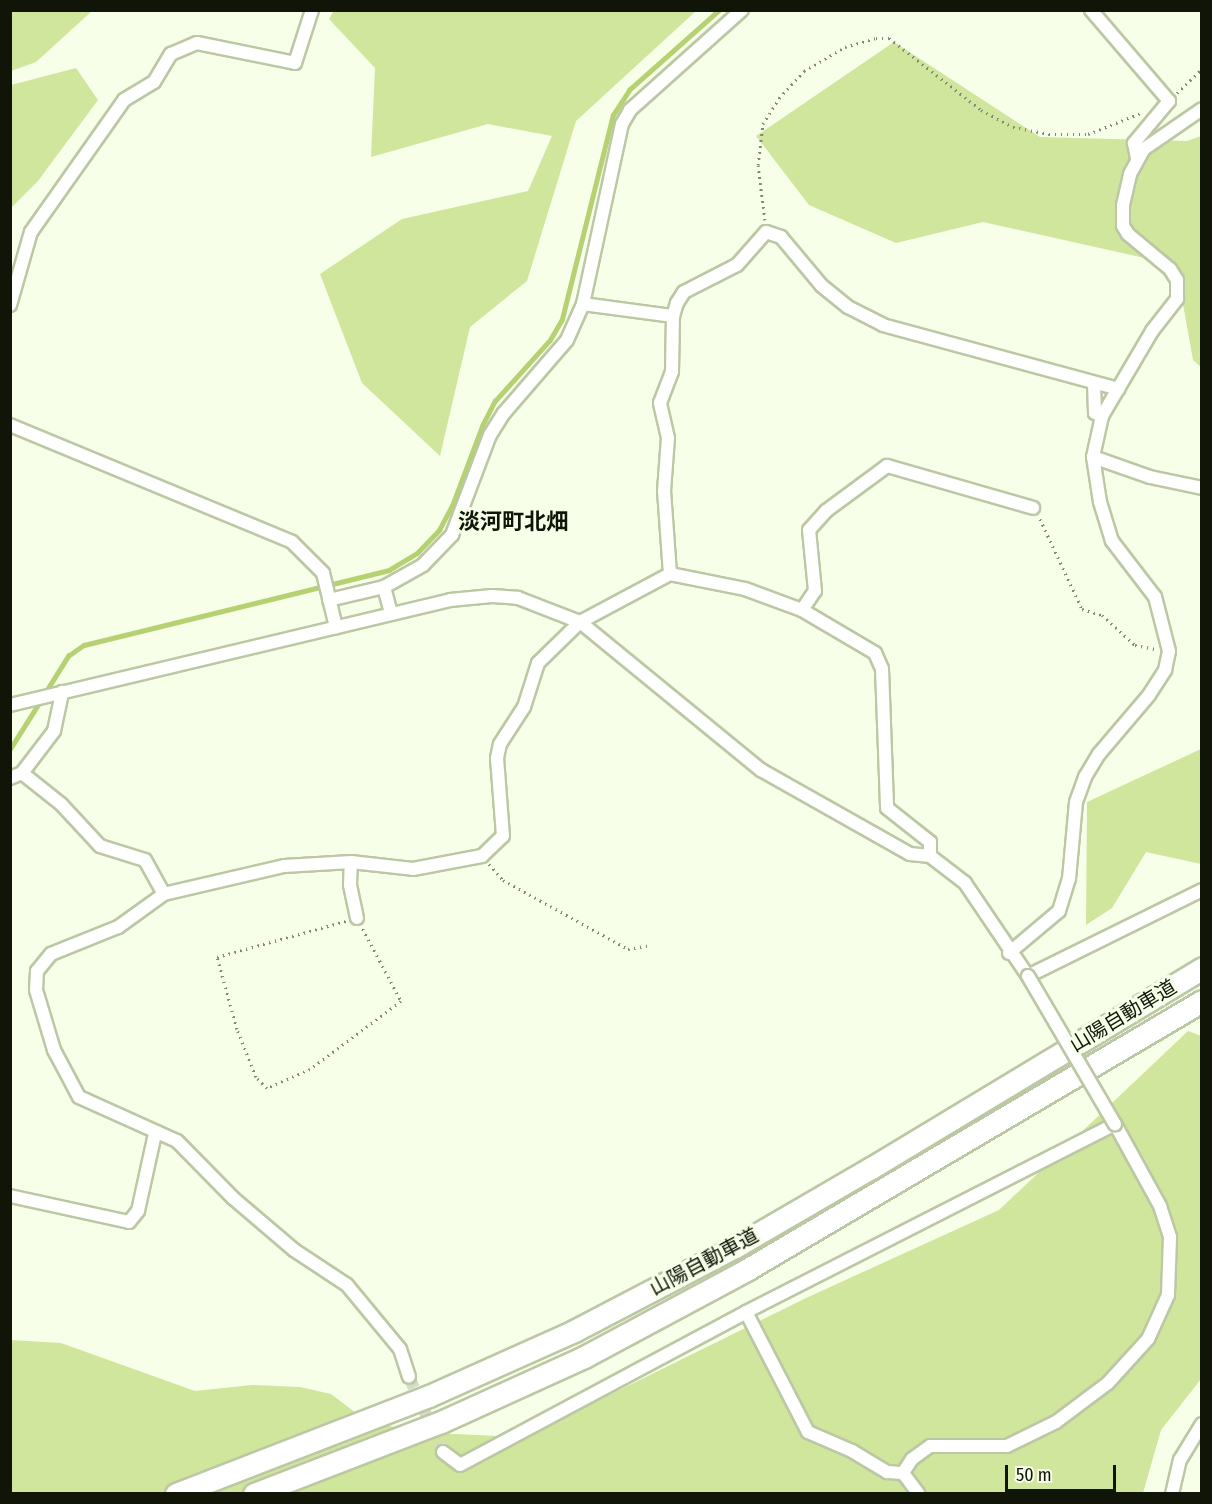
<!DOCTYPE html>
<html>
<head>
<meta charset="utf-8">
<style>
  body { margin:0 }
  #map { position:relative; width:1212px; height:1504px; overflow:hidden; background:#f7ffe9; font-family:"Fira Sans Condensed","Noto Sans JP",sans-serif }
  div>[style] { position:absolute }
  .green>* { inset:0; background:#d0e69c }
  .stream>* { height:4.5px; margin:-2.25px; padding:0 2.25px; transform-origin:2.25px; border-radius:2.25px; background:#b6d172 }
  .minor-tunnel>* { height:12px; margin-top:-6px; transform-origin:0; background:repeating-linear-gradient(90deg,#d4dcc7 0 12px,transparent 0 18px) }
  .path>* { height:3px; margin-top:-1.5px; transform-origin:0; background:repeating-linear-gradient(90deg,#838978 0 1.5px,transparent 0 6px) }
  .roads { filter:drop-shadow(2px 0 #bcc7a4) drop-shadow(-2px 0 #bcc7a4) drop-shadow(0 2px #bcc7a4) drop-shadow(0 -2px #bcc7a4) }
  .minor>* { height:12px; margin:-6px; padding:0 6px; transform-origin:6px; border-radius:6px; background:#fff }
  .motorway>* { height:21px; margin:-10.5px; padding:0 10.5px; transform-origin:10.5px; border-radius:10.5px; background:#fff }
  .bridges { filter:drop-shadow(2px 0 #bcc7a4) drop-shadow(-2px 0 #bcc7a4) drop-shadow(0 2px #bcc7a4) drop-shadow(0 -2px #bcc7a4) }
  .minor-bridge>* { height:12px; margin:-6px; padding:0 6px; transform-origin:6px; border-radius:6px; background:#fff }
  span { translate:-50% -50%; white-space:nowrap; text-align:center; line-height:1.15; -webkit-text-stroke:6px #f7ffe9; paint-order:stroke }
  .street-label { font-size:20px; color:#111508 }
  .quarter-label { font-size:22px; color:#111508; font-weight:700 }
  .frame { position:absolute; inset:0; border:12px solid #111508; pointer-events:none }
  .scale { position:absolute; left:1005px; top:1465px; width:111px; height:27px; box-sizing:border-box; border:3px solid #111508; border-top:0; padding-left:8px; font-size:18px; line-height:21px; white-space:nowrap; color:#111508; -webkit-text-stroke:4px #f7ffe9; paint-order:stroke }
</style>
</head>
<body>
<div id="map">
  <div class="green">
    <div style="clip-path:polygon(11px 10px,92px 10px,92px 11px,36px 62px,11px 71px)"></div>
    <div style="clip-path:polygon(334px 10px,696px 11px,576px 121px,527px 281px,470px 327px,440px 456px,362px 383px,320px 274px,402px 219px,528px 191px,552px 136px,488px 124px,371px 157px,375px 68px,329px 19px)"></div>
    <div style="clip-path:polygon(894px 42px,1040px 137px,1187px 141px,1201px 136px,1201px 367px,1193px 360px,1176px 265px,983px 222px,896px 243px,809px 205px,756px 136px)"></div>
    <div style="clip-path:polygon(76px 68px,98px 100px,38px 181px,11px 208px,11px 85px)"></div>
    <div style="clip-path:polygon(1201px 749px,1201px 864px,1146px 852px,1112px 908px,1086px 925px,1087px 802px)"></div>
    <div style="clip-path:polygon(1188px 1031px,1201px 1036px,1201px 1379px,1161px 1430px,1143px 1493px,11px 1493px,10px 1340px,61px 1343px,195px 1391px,252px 1385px,300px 1387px,331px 1394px,360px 1416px,409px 1432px,524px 1437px,806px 1298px,999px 1210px)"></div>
  </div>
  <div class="stream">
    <div style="left:45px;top:693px;width:44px;rotate:-58.1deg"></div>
    <div style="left:68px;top:656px;width:19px;rotate:-35deg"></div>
    <div style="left:84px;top:645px;width:314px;rotate:-13.8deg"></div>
    <div style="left:389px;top:570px;width:33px;rotate:-31deg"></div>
    <div style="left:417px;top:553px;width:32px;rotate:-46deg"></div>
    <div style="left:439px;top:530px;width:27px;rotate:-62deg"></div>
    <div style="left:452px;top:506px;width:85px;rotate:-69.4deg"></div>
    <div style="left:482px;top:426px;width:28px;rotate:-63deg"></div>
    <div style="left:495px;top:401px;width:82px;rotate:-48deg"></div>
    <div style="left:550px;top:340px;width:24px;rotate:-60deg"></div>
    <div style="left:562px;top:319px;width:210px;rotate:-76deg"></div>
    <div style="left:613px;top:115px;width:30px;rotate:-57deg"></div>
    <div style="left:629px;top:90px;width:120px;rotate:-41.6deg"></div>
    <div style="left:10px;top:749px;width:58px;rotate:-57.7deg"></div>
  </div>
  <div class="minor-tunnel">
    <div style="left:409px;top:1377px;width:82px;rotate:65.6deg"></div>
  </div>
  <div class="path">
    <div style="left:1177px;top:93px;width:35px;rotate:-44deg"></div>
    <div style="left:765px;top:220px;width:55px;rotate:-97.3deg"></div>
    <div style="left:758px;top:165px;width:41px;rotate:-83deg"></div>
    <div style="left:763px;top:124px;width:31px;rotate:-58deg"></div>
    <div style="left:779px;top:98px;width:37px;rotate:-47deg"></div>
    <div style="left:804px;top:71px;width:48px;rotate:-30.3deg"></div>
    <div style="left:845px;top:47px;width:32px;rotate:-16deg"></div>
    <div style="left:876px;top:38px;width:13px"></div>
    <div style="left:889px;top:38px;width:117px;rotate:38deg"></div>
    <div style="left:981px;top:110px;width:36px;rotate:28deg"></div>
    <div style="left:1013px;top:127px;width:37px;rotate:11deg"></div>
    <div style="left:1049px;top:134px;width:39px"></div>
    <div style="left:1088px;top:134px;width:57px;rotate:-21.6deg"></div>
    <div style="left:1040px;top:519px;width:99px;rotate:65deg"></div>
    <div style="left:1082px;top:609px;width:21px;rotate:17deg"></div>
    <div style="left:1102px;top:615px;width:45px;rotate:42.3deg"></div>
    <div style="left:1135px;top:645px;width:21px;rotate:11deg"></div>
    <div style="left:489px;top:864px;width:21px;rotate:49deg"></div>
    <div style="left:503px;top:880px;width:143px;rotate:28.9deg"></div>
    <div style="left:628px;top:949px;width:22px;rotate:-10deg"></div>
    <div style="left:357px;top:918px;width:94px;rotate:62.1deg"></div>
    <div style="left:401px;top:1001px;width:114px;rotate:143.2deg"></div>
    <div style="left:310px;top:1069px;width:47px;rotate:156.2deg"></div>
    <div style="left:267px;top:1088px;width:16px;rotate:-135deg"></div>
    <div style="left:256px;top:1077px;width:52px;rotate:-111.6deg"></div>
    <div style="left:237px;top:1029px;width:75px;rotate:-105.5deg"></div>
    <div style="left:217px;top:957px;width:145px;rotate:-15.6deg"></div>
  </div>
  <div class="roads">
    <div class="minor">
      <div style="left:1091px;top:10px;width:120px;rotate:49.4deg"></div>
      <div style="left:1169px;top:101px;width:55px;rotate:129.8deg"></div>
      <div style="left:1134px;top:143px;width:16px;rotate:79deg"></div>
      <div style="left:583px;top:304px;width:91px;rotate:7.6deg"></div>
      <div style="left:10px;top:305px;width:76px;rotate:-74deg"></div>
      <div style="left:31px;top:232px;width:161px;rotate:-54.8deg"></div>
      <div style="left:124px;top:100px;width:35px;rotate:-31deg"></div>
      <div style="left:154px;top:82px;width:33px;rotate:-59deg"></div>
      <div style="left:171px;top:54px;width:28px;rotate:-23deg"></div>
      <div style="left:197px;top:43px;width:100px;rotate:11.5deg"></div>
      <div style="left:295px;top:63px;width:56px;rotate:-72.2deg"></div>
      <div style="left:1094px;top:384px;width:29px;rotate:88deg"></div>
      <div style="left:1095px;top:413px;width:8px;rotate:23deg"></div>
      <div style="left:10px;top:425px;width:305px;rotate:22.5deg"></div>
      <div style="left:292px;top:542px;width:44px;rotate:45deg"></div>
      <div style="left:323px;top:573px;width:56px;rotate:76.5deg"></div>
      <div style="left:1093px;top:457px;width:60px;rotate:19.3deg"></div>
      <div style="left:1150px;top:477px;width:53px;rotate:11.9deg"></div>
      <div style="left:670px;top:574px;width:76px;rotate:11.3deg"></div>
      <div style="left:745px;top:589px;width:61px;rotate:20.2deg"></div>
      <div style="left:802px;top:610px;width:85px;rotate:30.5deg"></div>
      <div style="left:875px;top:653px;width:17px;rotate:66deg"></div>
      <div style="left:882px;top:669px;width:139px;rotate:87.9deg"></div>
      <div style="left:887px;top:808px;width:55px;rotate:38.3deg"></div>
      <div style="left:930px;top:842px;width:14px;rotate:90deg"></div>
      <div style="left:384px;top:587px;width:28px;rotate:75deg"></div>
      <div style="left:329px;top:600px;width:57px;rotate:-13.3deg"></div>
      <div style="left:384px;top:587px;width:45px;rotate:-29.4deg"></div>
      <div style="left:423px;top:565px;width:42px;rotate:-46deg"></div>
      <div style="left:452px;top:535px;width:107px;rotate:-69.2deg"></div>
      <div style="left:490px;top:435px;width:26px;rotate:-58deg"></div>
      <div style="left:504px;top:413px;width:96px;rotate:-49.2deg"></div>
      <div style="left:567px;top:340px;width:39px;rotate:-66deg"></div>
      <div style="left:583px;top:304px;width:184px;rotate:-77.8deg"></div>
      <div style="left:622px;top:124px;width:16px;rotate:-60deg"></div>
      <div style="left:630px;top:110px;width:150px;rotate:-41.8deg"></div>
      <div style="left:802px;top:610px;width:23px;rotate:-56deg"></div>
      <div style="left:815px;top:591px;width:61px;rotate:-95.6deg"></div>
      <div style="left:809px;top:530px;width:25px;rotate:-48deg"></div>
      <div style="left:826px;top:511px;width:76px;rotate:-36.4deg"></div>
      <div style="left:887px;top:466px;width:152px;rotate:16deg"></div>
      <div style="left:10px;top:705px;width:452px;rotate:-13.4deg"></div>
      <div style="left:450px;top:600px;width:42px;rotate:-5.4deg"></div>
      <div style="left:492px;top:596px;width:26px;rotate:4deg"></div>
      <div style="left:518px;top:598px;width:66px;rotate:21.2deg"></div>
      <div style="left:580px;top:622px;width:234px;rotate:39.3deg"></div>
      <div style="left:761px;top:770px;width:171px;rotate:29.4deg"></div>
      <div style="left:910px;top:854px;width:20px;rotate:6deg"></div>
      <div style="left:930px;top:856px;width:44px;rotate:37.6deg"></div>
      <div style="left:965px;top:883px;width:112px;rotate:55.9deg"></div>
      <div style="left:1028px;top:976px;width:194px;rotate:-26.3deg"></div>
      <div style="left:22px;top:773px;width:50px;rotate:38.5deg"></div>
      <div style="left:61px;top:804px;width:57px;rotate:47.1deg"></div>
      <div style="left:100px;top:846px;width:47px;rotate:17.3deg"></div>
      <div style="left:145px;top:860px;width:39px;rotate:61deg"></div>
      <div style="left:10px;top:778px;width:13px;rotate:-23deg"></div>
      <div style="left:22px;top:773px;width:53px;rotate:-52.7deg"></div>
      <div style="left:54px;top:731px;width:40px;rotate:-78deg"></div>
      <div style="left:351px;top:862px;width:62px;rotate:6.4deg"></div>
      <div style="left:413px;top:869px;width:70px;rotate:-10.7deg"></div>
      <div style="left:482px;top:856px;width:29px;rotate:-44deg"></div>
      <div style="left:503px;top:836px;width:78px;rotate:-94.4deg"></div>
      <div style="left:497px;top:758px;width:14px;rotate:-78deg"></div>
      <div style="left:500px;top:744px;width:44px;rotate:-57deg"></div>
      <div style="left:524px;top:707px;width:46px;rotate:-72.3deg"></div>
      <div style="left:538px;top:663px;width:59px;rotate:-44.3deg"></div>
      <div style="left:580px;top:622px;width:102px;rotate:-28.1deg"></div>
      <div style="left:670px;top:574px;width:83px;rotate:-94.1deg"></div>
      <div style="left:664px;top:491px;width:53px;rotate:-85.7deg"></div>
      <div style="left:668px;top:438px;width:36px;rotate:-103deg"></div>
      <div style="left:660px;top:403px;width:33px;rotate:-69deg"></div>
      <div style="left:672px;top:372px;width:56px;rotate:-89deg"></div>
      <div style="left:673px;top:316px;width:14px;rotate:-73deg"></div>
      <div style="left:677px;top:303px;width:13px;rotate:-58deg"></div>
      <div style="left:684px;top:292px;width:59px;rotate:-27deg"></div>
      <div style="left:737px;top:265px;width:44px;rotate:-48.7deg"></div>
      <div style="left:766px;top:232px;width:16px;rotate:18deg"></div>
      <div style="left:781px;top:237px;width:64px;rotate:50.1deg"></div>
      <div style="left:822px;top:286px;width:33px;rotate:39deg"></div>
      <div style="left:848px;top:307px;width:39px;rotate:27deg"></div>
      <div style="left:883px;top:325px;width:244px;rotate:15.2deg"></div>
      <div style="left:357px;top:918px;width:34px;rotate:-102deg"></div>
      <div style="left:350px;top:885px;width:23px;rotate:-88deg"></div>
      <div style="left:351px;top:862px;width:67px;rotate:176.6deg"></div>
      <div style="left:284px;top:866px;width:123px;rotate:166.9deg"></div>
      <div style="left:164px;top:894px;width:57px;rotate:144.3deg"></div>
      <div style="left:118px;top:927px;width:72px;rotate:158.1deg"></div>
      <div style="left:51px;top:954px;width:22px;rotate:129deg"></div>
      <div style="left:37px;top:971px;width:19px;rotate:93deg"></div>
      <div style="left:36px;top:990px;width:63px;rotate:73.3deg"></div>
      <div style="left:54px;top:1050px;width:53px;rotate:62deg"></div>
      <div style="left:79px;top:1097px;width:107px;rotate:24.2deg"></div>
      <div style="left:177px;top:1141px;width:80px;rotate:45.5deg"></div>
      <div style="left:233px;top:1198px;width:80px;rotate:40.4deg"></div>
      <div style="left:294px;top:1250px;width:64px;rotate:33.4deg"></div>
      <div style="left:347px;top:1285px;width:83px;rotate:50.4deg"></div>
      <div style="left:400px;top:1349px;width:29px;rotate:72deg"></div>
      <div style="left:1009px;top:953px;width:65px;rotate:-40deg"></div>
      <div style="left:1059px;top:911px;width:34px;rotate:-73deg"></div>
      <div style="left:1069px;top:879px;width:77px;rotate:-84.8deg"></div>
      <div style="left:1076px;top:802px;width:27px;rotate:-70deg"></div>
      <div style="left:1085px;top:777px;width:27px;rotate:-59deg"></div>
      <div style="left:1099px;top:754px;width:77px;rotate:-49.7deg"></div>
      <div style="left:1149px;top:695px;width:30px;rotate:-57deg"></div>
      <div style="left:1165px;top:670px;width:19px;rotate:-78deg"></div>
      <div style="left:1169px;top:651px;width:56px;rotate:-104.5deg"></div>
      <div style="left:1155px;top:597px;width:71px;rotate:-127.5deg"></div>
      <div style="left:1112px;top:541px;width:41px;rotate:-107.1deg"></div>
      <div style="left:1100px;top:502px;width:46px;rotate:-98.8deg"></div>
      <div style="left:1093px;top:457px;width:42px;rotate:-77.6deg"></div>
      <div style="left:1102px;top:416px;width:99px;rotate:-59.5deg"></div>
      <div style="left:1152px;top:331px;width:41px;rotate:-52deg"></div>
      <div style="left:1177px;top:299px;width:19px;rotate:-90deg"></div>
      <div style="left:1177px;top:280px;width:13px;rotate:-122deg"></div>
      <div style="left:1170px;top:269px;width:55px;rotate:-140.2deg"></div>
      <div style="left:1128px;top:234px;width:9px;rotate:-122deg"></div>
      <div style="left:1123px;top:226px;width:21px;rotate:-90deg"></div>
      <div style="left:1123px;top:205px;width:32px;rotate:-77deg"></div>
      <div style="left:1130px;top:174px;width:29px;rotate:-61deg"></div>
      <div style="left:1144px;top:149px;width:70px;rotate:-34.6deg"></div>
      <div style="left:10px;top:1196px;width:122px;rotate:12.3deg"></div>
      <div style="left:129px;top:1222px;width:14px;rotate:-51deg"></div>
      <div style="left:138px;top:1211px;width:79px;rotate:-77.6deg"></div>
      <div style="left:746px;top:1312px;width:135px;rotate:62.7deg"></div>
      <div style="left:808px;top:1432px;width:48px;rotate:23.4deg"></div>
      <div style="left:852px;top:1451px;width:41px;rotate:31deg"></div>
      <div style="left:887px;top:1472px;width:16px;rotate:4deg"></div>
      <div style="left:443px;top:1452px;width:21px;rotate:37deg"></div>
      <div style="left:460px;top:1465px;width:324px;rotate:-28.1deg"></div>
      <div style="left:746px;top:1312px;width:414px;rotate:-27deg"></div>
      <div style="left:1115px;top:1124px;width:94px;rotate:61.2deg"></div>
      <div style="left:1160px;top:1206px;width:33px;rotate:72deg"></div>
      <div style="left:1170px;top:1237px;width:58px;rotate:92deg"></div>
      <div style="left:1168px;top:1295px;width:48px;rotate:114.4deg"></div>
      <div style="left:1148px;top:1339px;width:59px;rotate:132.3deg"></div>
      <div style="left:1108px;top:1383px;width:65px;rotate:143.1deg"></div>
      <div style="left:1056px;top:1422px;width:55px;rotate:153.9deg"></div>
      <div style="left:1007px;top:1446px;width:77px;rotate:180deg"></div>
      <div style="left:930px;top:1446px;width:22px;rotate:144deg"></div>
      <div style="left:912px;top:1459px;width:17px;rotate:123deg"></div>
      <div style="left:903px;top:1473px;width:26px;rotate:53deg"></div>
      <div style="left:1172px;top:1494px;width:35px;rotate:-77deg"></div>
      <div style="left:1180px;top:1460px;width:42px;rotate:-58.6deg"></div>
    </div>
    <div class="motorway">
      <div style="left:176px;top:1494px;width:271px;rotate:-21.2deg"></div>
      <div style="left:429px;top:1396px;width:159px;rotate:-24.1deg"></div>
      <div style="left:574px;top:1331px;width:182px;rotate:-27.6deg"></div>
      <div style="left:735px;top:1247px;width:157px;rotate:-30.2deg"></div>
      <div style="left:871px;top:1168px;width:387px;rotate:-31.1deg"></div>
      <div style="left:254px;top:1494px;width:200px;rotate:-21.1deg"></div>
      <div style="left:441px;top:1422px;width:157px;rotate:-24.4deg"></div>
      <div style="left:584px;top:1357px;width:186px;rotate:-28.2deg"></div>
      <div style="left:748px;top:1269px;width:527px;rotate:-30.55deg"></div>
    </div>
  </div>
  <div class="bridges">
    <div class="minor-bridge">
      <div style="left:1028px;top:976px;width:172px;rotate:59.6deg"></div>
    </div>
  </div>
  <div class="street-label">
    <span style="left:1123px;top:1016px;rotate:-31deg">山陽自動車道</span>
    <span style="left:704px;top:1262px;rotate:-28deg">山陽自動車道</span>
  </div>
  <div class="quarter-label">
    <span style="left:513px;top:522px">淡河町北畑</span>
  </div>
  <div class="frame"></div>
  <div class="scale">50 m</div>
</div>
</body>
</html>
